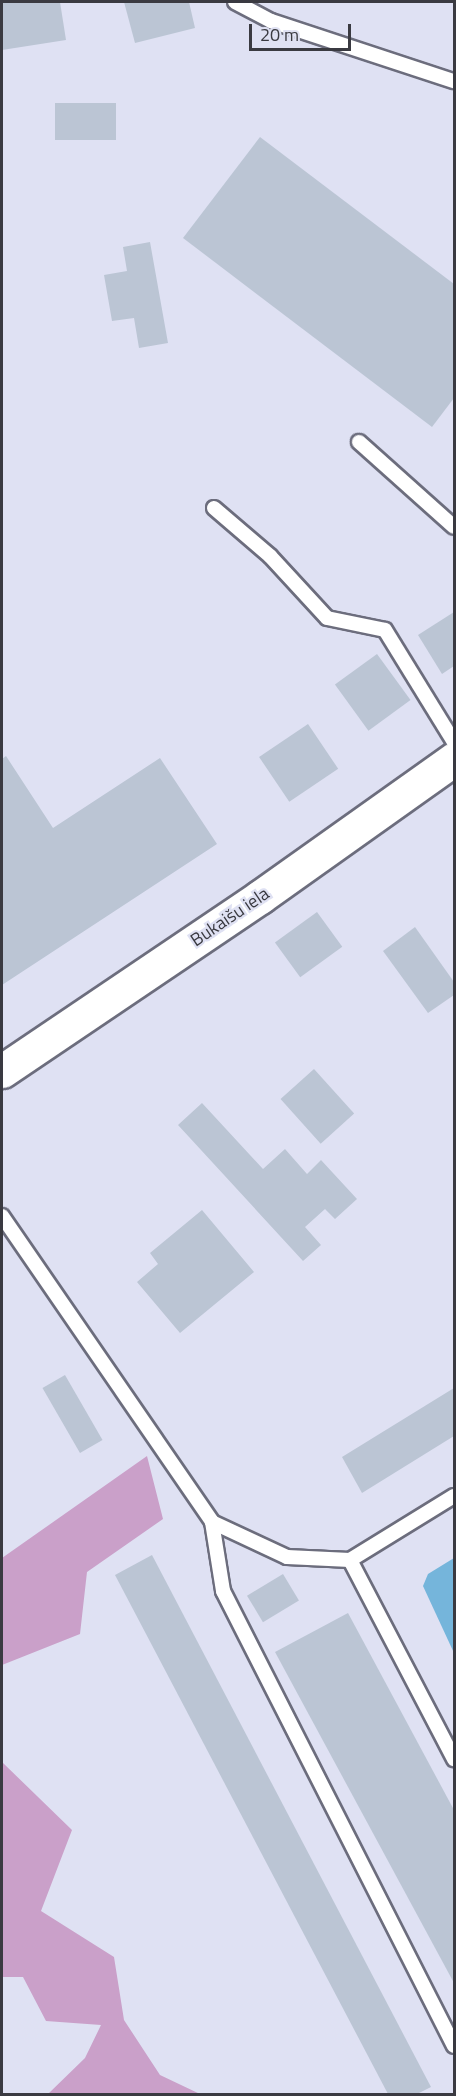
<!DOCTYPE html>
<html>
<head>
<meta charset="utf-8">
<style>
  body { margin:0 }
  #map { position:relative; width:456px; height:2096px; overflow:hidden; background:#dfe1f3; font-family:"Titillium Web",sans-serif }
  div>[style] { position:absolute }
  .green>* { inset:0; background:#caa0c9 }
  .water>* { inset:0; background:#75b5db }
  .building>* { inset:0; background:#bbc5d4; transform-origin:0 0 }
  .roads { filter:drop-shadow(2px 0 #6c6d7d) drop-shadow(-2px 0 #6c6d7d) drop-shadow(0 2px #6c6d7d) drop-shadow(0 -2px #6c6d7d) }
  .lane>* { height:14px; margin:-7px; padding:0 7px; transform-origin:7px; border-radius:7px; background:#fff }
  .secondary>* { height:33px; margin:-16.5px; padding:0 16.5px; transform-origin:16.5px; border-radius:16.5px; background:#fff }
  span { translate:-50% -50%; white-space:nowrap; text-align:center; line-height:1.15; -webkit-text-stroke:4.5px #dfe1f3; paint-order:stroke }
  .street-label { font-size:18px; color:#3a3a41 }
  .frame { position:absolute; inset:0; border:3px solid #3a3a41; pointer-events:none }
  .scale { position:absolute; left:249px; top:24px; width:102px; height:27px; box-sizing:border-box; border:3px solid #3a3a41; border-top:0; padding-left:8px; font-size:18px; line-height:21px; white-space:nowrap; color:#3a3a41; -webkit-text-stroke:4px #dfe1f3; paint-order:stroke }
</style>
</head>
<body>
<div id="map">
  <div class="green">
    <div style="clip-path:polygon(147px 1456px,163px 1519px,87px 1572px,80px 1634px,2px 1665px,2px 1558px)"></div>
    <div style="clip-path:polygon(2px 1762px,72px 1830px,41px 1911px,114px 1957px,124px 2020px,160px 2075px,200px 2094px,48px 2094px,85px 2058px,101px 2025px,46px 2021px,23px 1977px,2px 1977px)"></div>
  </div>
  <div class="water">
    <div style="clip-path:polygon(454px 1558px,454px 1653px,423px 1586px,428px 1574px)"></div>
  </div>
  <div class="building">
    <div style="clip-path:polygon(2px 2px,60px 2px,66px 40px,2px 50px)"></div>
    <div style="clip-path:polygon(124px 2px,189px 2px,195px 28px,135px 43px)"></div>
    <div style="left:55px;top:103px;width:61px;height:37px"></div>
    <div style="clip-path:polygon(260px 137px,454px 284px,454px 398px,432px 427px,183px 238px)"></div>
    <div style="clip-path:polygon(150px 242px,168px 343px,139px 348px,134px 318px,112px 321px,104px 275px,127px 271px,123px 247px)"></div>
    <div style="clip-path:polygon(454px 612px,454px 666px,442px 674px,418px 635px)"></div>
    <div style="left:377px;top:654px;width:57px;height:52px;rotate:54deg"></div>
    <div style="left:308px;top:724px;width:54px;height:59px;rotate:56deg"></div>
    <div style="clip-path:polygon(6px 756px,53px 828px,160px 758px,217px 844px,2px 985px,2px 759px)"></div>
    <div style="left:317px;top:912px;width:43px;height:52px;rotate:54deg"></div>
    <div style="clip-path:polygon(415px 927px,454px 982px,454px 995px,428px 1013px,383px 951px)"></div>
    <div style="left:314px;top:1069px;width:60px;height:45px;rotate:48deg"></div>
    <div style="clip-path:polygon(202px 1103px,263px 1169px,285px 1149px,307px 1174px,321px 1160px,357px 1199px,335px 1219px,325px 1209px,305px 1227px,321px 1245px,303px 1261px,178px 1125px)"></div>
    <div style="clip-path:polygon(202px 1210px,254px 1272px,180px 1333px,137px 1282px,158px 1264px,150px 1253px)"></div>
    <div style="left:65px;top:1375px;width:75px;height:26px;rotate:60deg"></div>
    <div style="clip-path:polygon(454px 1388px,454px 1436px,362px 1493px,342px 1457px)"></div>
    <div style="clip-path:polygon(152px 1555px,431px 2087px,417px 2094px,388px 2094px,115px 1575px)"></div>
    <div style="left:283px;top:1574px;width:31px;height:42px;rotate:59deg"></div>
    <div style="clip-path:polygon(348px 1613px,454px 1810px,454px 1983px,275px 1652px)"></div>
  </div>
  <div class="roads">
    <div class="lane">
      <div style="left:235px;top:2px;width:41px;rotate:27.8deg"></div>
      <div style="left:271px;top:21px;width:193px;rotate:18.2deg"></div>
      <div style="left:359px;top:442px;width:127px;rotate:41.8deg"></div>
      <div style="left:214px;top:508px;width:74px;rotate:40.6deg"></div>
      <div style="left:270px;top:556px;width:84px;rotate:47.4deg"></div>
      <div style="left:327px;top:618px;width:59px;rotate:11.7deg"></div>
      <div style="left:385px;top:630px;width:132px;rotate:58.4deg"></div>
      <div style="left:2px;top:1216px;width:371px;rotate:55.5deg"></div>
      <div style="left:212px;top:1522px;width:83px;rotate:25deg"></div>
      <div style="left:287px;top:1557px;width:63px;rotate:2.7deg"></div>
      <div style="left:350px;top:1560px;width:122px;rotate:-31.6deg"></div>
      <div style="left:212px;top:1522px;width:70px;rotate:80.9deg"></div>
      <div style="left:223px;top:1591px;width:510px;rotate:63.08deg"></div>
      <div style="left:350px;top:1560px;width:225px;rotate:62.4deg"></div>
    </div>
    <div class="secondary">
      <div style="left:2px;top:1071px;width:311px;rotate:-34deg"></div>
      <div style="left:260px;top:897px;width:238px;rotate:-35.4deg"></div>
    </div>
  </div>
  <div class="street-label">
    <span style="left:230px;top:917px;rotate:-34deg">Bukaišu iela</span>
  </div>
  <div class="frame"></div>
  <div class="scale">20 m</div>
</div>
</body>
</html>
